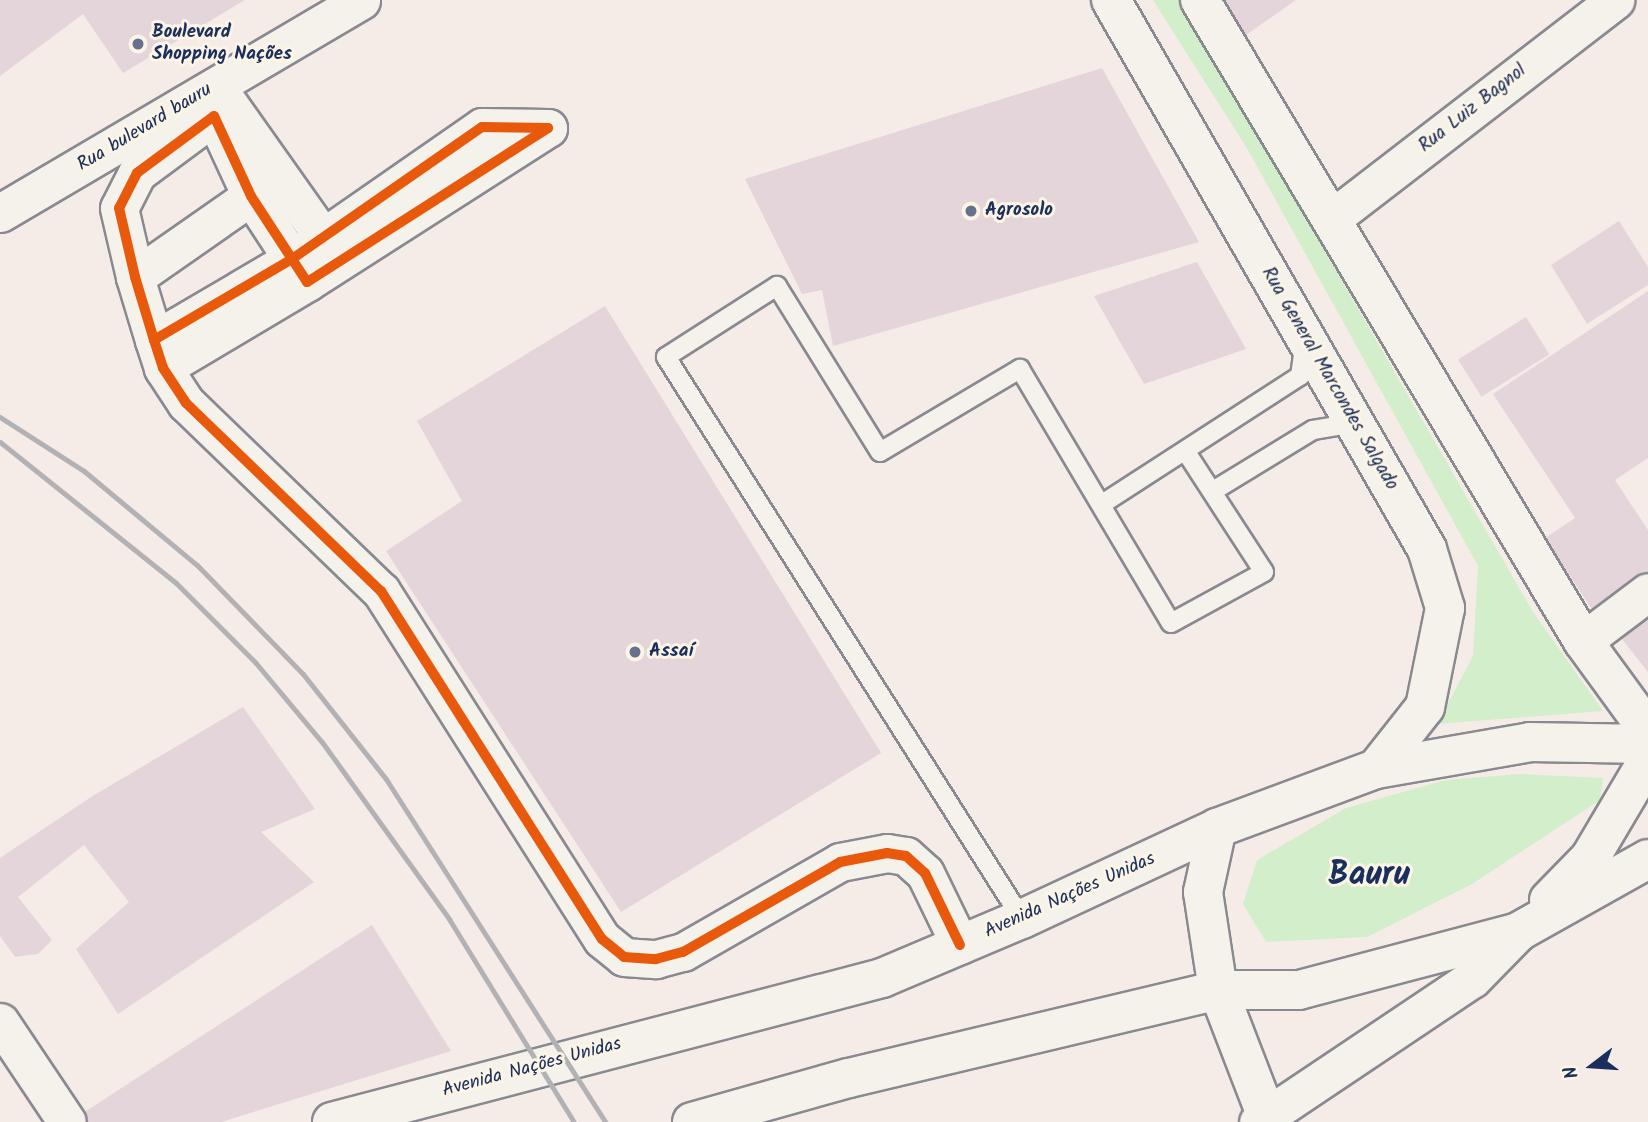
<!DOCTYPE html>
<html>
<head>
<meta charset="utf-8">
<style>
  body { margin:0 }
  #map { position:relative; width:1648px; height:1122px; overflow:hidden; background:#f5ece8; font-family:Kalam,sans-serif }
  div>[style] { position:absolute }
  .green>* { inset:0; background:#d3eeca }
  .building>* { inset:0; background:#e3d5da; transform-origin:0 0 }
  .roads { filter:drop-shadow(2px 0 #898990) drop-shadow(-2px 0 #898990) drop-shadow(0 2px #898990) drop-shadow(0 -2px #898990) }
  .lane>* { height:18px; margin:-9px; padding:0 9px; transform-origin:9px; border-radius:9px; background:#f5f1eb }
  .street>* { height:37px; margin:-18.5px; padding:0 18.5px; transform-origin:18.5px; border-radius:18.5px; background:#f5f1eb }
  .secondary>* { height:38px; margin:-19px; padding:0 19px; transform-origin:19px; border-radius:19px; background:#f5f1eb }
  .rail>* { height:5px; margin:-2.5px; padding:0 2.5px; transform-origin:2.5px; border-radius:2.5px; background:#b2b2b4 }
  .cycleway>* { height:10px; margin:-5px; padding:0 5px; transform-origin:5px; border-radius:5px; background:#e8590c }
  .dots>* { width:19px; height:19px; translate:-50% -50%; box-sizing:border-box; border:4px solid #fcf5e5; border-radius:50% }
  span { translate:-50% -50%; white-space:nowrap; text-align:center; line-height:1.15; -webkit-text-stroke:6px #fcf5e5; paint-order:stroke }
  .poi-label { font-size:19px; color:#1b2f5e; font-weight:700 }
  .left { translate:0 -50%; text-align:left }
  .street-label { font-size:19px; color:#1b2f5e }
  .town-label { font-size:33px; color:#1b2f5e; font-weight:700 }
  .north { position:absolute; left:1557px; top:1031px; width:70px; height:70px; -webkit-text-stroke:5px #fcf5e5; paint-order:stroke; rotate:253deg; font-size:19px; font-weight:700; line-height:28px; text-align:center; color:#1b2f5e }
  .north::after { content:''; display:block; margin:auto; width:24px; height:32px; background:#1b2f5e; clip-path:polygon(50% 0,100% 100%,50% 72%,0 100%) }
</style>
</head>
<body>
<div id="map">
  <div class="green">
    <div style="clip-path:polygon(1153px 0,1180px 0,1533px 612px,1603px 711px,1437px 724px,1473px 656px,1478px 566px,1248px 150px)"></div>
    <div style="clip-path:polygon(1520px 774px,1603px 778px,1600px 800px,1472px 884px,1367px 937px,1266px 942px,1243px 904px,1257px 860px,1346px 808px,1446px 780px)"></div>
  </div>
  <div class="building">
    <div style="clip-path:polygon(0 0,245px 0,123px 73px,83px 14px,0 76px)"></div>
    <div style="clip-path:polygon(1222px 0,1296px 0,1246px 35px)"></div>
    <div style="clip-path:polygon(1102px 68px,1199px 242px,833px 346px,822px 290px,802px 294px,745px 179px)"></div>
    <div style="clip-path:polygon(1619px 221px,1648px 267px,1648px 285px,1587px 324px,1551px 265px)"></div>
    <div style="clip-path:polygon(1197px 262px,1246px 349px,1144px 384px,1094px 296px)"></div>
    <div style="clip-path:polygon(1648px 291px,1648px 458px,1615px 480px,1648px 530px,1648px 579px,1595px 614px,1545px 538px,1575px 518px,1493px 394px)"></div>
    <div style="clip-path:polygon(605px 306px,881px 753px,621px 912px,386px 551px,462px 501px,417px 421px)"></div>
    <div style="left:1526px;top:317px;width:44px;height:80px;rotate:58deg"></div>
    <div style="clip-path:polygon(1648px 611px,1648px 672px,1618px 634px)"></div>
    <div style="clip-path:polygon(243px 707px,315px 809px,261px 832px,314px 882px,118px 1014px,76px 949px,129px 902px,84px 845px,18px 897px,52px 940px,38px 954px,15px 957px,0 936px,0 858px,91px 797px)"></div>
    <div style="clip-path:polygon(372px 925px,451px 1051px,221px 1122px,79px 1122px,77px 1117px)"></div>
  </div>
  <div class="roads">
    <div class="lane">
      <div style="left:1213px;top:491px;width:117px;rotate:-31.4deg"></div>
      <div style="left:1313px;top:430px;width:43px;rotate:-9.5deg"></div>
      <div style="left:1102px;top:504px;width:236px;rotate:-32.9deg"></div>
      <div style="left:1300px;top:376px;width:28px;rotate:-82deg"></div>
      <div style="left:1022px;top:919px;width:665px;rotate:-122.35deg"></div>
      <div style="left:666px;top:357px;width:132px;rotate:-32.6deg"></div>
      <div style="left:777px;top:286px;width:195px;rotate:58.2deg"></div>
      <div style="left:880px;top:452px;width:163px;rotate:-30.7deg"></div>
      <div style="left:1020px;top:369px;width:295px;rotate:59.3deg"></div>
      <div style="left:1171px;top:623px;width:106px;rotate:-28.7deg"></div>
      <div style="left:1264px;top:572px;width:143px;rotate:-123deg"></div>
    </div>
    <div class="street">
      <div style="left:216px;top:109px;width:13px;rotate:-27deg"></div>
      <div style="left:228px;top:103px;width:164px;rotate:54.7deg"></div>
      <div style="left:0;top:213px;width:419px;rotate:-30.5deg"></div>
      <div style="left:1331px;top:219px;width:359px;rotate:-37.6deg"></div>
      <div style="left:135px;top:277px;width:141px;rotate:-34.9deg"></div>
      <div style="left:154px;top:340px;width:160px;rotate:-30.4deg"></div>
      <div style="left:292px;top:259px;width:231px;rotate:-34.8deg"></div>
      <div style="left:482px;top:127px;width:66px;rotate:0.9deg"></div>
      <div style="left:548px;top:128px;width:286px;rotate:147.4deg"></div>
      <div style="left:307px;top:282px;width:27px;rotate:-123deg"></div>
      <div style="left:292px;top:259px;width:75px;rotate:-123.1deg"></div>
      <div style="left:251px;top:196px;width:88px;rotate:-114.8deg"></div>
      <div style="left:214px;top:116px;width:96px;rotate:143.5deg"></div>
      <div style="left:137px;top:173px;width:39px;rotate:117deg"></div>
      <div style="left:119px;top:208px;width:71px;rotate:76.9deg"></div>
      <div style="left:135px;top:277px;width:66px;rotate:73.2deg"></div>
      <div style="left:154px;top:340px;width:29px;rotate:72deg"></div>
      <div style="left:163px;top:368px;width:42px;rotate:56.7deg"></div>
      <div style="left:186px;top:403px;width:271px;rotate:44deg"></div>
      <div style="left:381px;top:591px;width:412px;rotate:57.6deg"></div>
      <div style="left:602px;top:939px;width:28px;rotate:39deg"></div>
      <div style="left:624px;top:957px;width:32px;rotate:4deg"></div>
      <div style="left:656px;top:959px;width:28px;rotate:-15deg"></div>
      <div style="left:683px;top:952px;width:181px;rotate:-29.8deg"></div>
      <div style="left:840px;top:862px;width:48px;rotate:-10.8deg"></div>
      <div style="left:887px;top:853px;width:19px;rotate:9deg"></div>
      <div style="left:906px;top:856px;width:25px;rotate:42deg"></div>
      <div style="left:925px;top:873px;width:80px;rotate:64.1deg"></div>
      <div style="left:163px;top:368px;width:168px;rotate:-30.8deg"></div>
      <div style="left:1583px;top:641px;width:81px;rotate:-37deg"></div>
      <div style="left:0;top:1022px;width:120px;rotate:56.2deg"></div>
      <div style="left:1258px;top:1122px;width:257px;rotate:-33.8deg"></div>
      <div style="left:1472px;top:979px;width:66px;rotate:-45.6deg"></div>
    </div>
    <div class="secondary">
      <div style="left:1111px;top:0;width:633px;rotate:60.08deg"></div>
      <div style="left:1427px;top:549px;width:62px;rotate:73deg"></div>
      <div style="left:1445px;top:608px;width:101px;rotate:101.4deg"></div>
      <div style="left:1425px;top:707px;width:79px;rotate:128.3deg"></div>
      <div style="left:1200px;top:0;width:747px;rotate:59.14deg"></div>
      <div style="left:1583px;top:641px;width:110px;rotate:53.9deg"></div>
      <div style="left:1217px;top:828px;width:66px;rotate:102.3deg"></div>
      <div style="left:1203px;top:892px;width:99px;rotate:81.3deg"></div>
      <div style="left:1218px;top:990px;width:142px;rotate:68.9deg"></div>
      <div style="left:1549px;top:900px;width:59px;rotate:-45.7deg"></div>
      <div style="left:1590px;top:858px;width:114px;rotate:-59.4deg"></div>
      <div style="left:332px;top:1122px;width:569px;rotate:-14.67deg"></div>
      <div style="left:882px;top:978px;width:152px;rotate:-22.9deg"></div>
      <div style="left:1022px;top:919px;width:215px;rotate:-25deg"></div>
      <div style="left:1217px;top:828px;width:170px;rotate:-20.4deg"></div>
      <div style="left:1376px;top:769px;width:156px;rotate:-9.9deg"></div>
      <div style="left:1530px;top:742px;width:118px;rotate:1deg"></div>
      <div style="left:692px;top:1122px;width:163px;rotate:-15.7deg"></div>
      <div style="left:849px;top:1078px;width:379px;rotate:-13.4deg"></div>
      <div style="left:1218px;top:990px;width:81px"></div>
      <div style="left:1299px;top:990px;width:227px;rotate:-14.8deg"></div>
      <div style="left:1518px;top:932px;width:149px;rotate:-29.3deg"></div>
    </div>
  </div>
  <div class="rail">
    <div style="left:0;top:417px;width:100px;rotate:32.7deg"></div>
    <div style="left:84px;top:471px;width:147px;rotate:39.8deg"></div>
    <div style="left:197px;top:565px;width:152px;rotate:45.8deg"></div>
    <div style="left:303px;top:674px;width:134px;rotate:51.7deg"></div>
    <div style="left:386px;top:779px;width:407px;rotate:57.4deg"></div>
    <div style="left:0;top:442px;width:226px;rotate:38.7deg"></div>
    <div style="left:176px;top:583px;width:112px;rotate:45deg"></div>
    <div style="left:255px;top:662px;width:104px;rotate:50.1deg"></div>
    <div style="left:322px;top:742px;width:218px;rotate:54.3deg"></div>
    <div style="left:449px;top:919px;width:238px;rotate:58.4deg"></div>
  </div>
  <div class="cycleway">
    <div style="left:154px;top:340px;width:160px;rotate:-30.4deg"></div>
    <div style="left:292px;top:259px;width:231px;rotate:-34.8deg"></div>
    <div style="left:482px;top:127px;width:66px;rotate:0.9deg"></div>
    <div style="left:548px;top:128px;width:286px;rotate:147.4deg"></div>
    <div style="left:307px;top:282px;width:27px;rotate:-123deg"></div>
    <div style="left:292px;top:259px;width:75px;rotate:-123.1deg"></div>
    <div style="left:251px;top:196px;width:88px;rotate:-114.8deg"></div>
    <div style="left:214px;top:116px;width:96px;rotate:143.5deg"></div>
    <div style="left:137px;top:173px;width:39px;rotate:117deg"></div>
    <div style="left:119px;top:208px;width:71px;rotate:76.9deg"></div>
    <div style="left:135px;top:277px;width:66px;rotate:73.2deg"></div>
    <div style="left:154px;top:340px;width:29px;rotate:72deg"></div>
    <div style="left:163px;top:368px;width:42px;rotate:56.7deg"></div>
    <div style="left:186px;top:403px;width:271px;rotate:44deg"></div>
    <div style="left:381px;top:591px;width:412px;rotate:57.6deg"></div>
    <div style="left:602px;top:939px;width:28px;rotate:39deg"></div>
    <div style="left:624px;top:957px;width:32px;rotate:4deg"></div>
    <div style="left:656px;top:959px;width:28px;rotate:-15deg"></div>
    <div style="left:683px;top:952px;width:181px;rotate:-29.8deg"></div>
    <div style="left:840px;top:862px;width:48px;rotate:-10.8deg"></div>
    <div style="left:887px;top:853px;width:19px;rotate:9deg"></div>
    <div style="left:906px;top:856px;width:25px;rotate:42deg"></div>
    <div style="left:925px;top:873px;width:80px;rotate:64.1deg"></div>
  </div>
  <div class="dots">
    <div style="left:138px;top:44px;background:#67718e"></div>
    <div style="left:971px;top:211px;background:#67718e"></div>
    <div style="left:635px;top:652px;background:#67718e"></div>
  </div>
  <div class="poi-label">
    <span class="left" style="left:152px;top:44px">Boulevard<br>Shopping Nações</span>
    <span class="left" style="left:985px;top:211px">Agrosolo</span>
    <span class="left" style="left:649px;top:652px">Assaí</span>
  </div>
  <div class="street-label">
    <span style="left:1473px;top:109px;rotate:-38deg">Rua Luiz Bagnol</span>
    <span style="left:145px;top:128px;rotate:-31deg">Rua bulevard bauru</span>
    <span style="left:1329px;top:379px;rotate:60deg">Rua General Marcondes Salgado</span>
    <span style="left:1070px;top:896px;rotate:-24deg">Avenida Nações Unidas</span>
    <span style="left:532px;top:1068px;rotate:-15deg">Avenida Nações Unidas</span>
  </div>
  <div class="town-label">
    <span style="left:1369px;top:876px">Bauru</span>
  </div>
  <div class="north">N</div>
</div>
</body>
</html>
